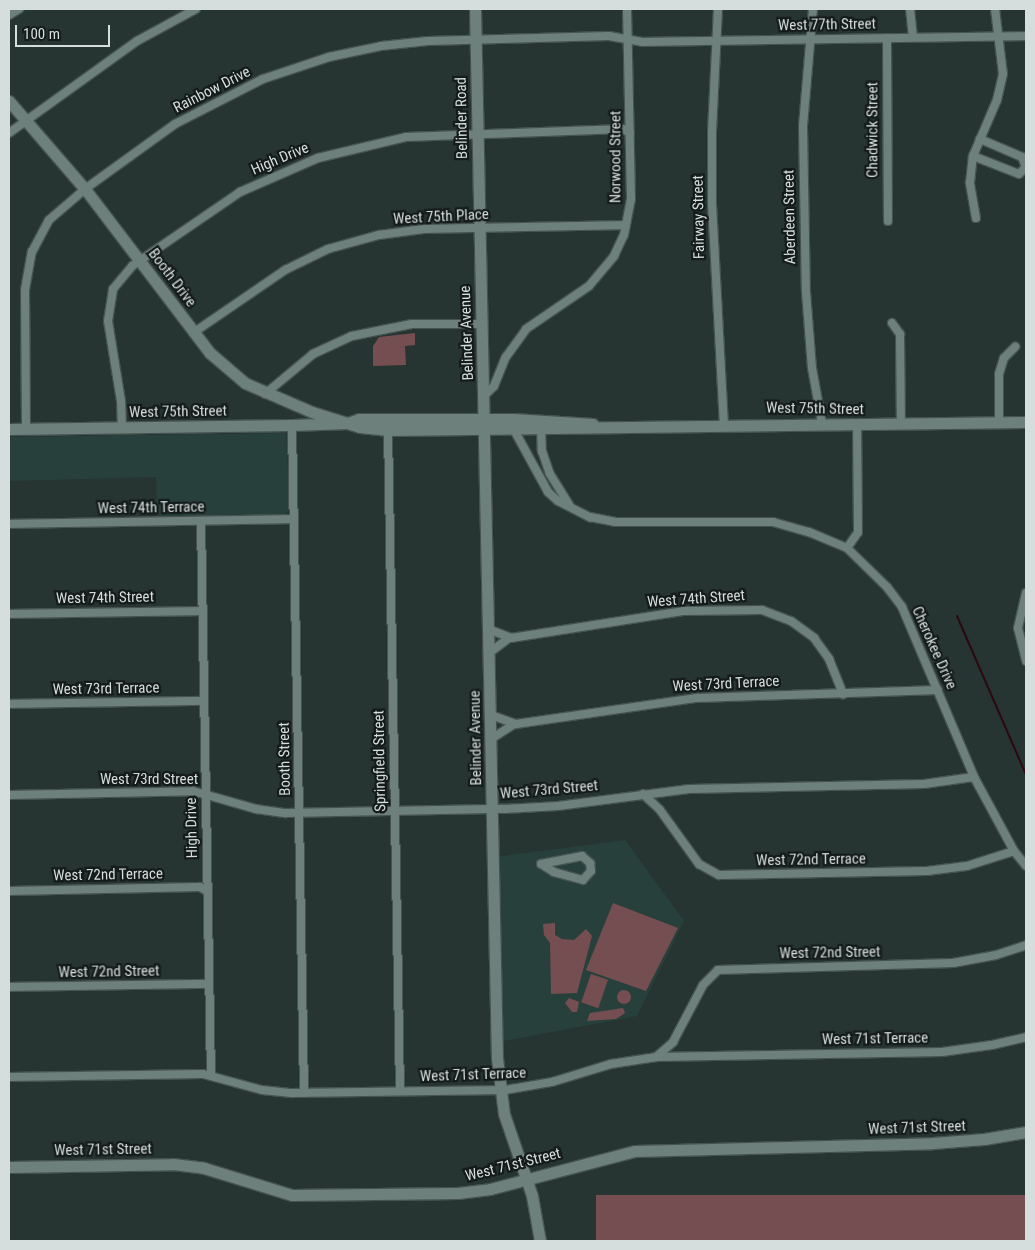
<!DOCTYPE html>
<html>
<head>
<meta charset="utf-8">
<style>
  body { margin:0 }
  #map { position:relative; width:1035px; height:1250px; overflow:hidden; background:#263532; font-family:"Roboto Condensed",sans-serif }
  div>[style] { position:absolute }
  .built>* { inset:0; background:#28403b }
  .green>* { inset:0; background:#754e51; transform-origin:0 0 }
  .round { border-radius:50% }
  .stream>* { height:2px; margin:-1px; padding:0 1px; transform-origin:1px; border-radius:1px; background:#2d080f }
  .roads { filter:drop-shadow(1px 0 #465350) drop-shadow(-1px 0 #465350) drop-shadow(0 1px #465350) drop-shadow(0 -1px #465350) }
  .street>* { height:8px; margin:-4px; padding:0 4px; transform-origin:4px; border-radius:4px; background:#6e807c }
  .secondary>* { height:11px; margin:-5.5px; padding:0 5.5px; transform-origin:5.5px; border-radius:5.5px; background:#6e807c }
  span { translate:-50% -50%; white-space:nowrap; text-align:center; line-height:1.15; -webkit-text-stroke:4.5px #141b1a; paint-order:stroke }
  .street-label { font-size:15px; color:#d5dedc }
  .frame { position:absolute; inset:0; border:10px solid #d5dedc; pointer-events:none }
  .scale { position:absolute; left:15px; top:25px; width:95px; height:22px; box-sizing:border-box; border:2px solid #d5dedc; border-top:0; padding-left:6px; font-size:15px; line-height:18px; white-space:nowrap; color:#d5dedc; -webkit-text-stroke:4px #141b1a; paint-order:stroke }
</style>
</head>
<body>
<div id="map">
  <div class="built">
    <div style="clip-path:polygon(286px 433px,290px 509px,284px 515px,157px 518px,156px 477px,9px 481px,9px 437px)"></div>
    <div style="clip-path:polygon(625px 840px,684px 921px,637px 1016px,498px 1042px,495px 857px)"></div>
  </div>
  <div class="green">
    <div style="clip-path:polygon(415px 333px,415px 345px,405px 346px,406px 365px,373px 366px,373px 346px,379px 337px)"></div>
    <div style="clip-path:polygon(613px 903px,678px 928px,646px 991px,586px 970px)"></div>
    <div style="clip-path:polygon(555px 923px,555px 935px,562px 939px,574px 940px,586px 929px,592px 936px,577px 993px,551px 994px,550px 943px,544px 935px,543px 924px)"></div>
    <div style="left:591px;top:974px;width:18px;height:30px;rotate:19deg"></div>
    <div class="round" style="left:617px;top:990px;width:14px;height:14px"></div>
    <div style="clip-path:polygon(569px 998px,579px 1002px,577px 1012px,572px 1012px,565px 1003px)"></div>
    <div style="clip-path:polygon(623px 1008px,625px 1013px,616px 1019px,587px 1021px,590px 1013px)"></div>
    <div style="left:1026px;top:1195px;width:46px;height:430px;rotate:90deg"></div>
  </div>
  <div class="stream">
    <div style="left:957px;top:616px;width:173px;rotate:66.5deg"></div>
  </div>
  <div class="roads">
    <div class="street">
      <div style="left:718px;top:9px;width:124px;rotate:92.8deg"></div>
      <div style="left:712px;top:133px;width:71px;rotate:90deg"></div>
      <div style="left:712px;top:204px;width:220px;rotate:86.9deg"></div>
      <div style="left:813px;top:9px;width:117px;rotate:94.9deg"></div>
      <div style="left:803px;top:126px;width:166px;rotate:89deg"></div>
      <div style="left:806px;top:292px;width:76px;rotate:85.5deg"></div>
      <div style="left:812px;top:368px;width:56px;rotate:79.7deg"></div>
      <div style="left:910px;top:9px;width:28px;rotate:84deg"></div>
      <div style="left:9px;top:15px;width:12px;rotate:-31deg"></div>
      <div style="left:887px;top:38px;width:183px;rotate:89.7deg"></div>
      <div style="left:9px;top:133px;width:158px;rotate:-35.7deg"></div>
      <div style="left:137px;top:41px;width:67px;rotate:-28.5deg"></div>
      <div style="left:973px;top:156px;width:49px;rotate:21.4deg"></div>
      <div style="left:1019px;top:174px;width:10px;rotate:-45deg"></div>
      <div style="left:1026px;top:167px;width:11px;rotate:-112deg"></div>
      <div style="left:1022px;top:157px;width:46px;rotate:-156.8deg"></div>
      <div style="left:976px;top:218px;width:36px;rotate:-100deg"></div>
      <div style="left:970px;top:183px;width:27px;rotate:-84deg"></div>
      <div style="left:973px;top:156px;width:61px;rotate:-66.8deg"></div>
      <div style="left:997px;top:100px;width:27px;rotate:-77deg"></div>
      <div style="left:1003px;top:74px;width:65px;rotate:-97deg"></div>
      <div style="left:892px;top:323px;width:14px;rotate:54deg"></div>
      <div style="left:900px;top:334px;width:91px;rotate:89.4deg"></div>
      <div style="left:193px;top:333px;width:112px;rotate:-34.4deg"></div>
      <div style="left:285px;top:270px;width:48px;rotate:-26deg"></div>
      <div style="left:328px;top:249px;width:53px;rotate:-15.4deg"></div>
      <div style="left:379px;top:235px;width:45px;rotate:-7.6deg"></div>
      <div style="left:424px;top:229px;width:202px;rotate:-1.1deg"></div>
      <div style="left:265px;top:394px;width:62px;rotate:-39.8deg"></div>
      <div style="left:313px;top:354px;width:43px;rotate:-24.8deg"></div>
      <div style="left:352px;top:336px;width:61px;rotate:-11.3deg"></div>
      <div style="left:412px;top:324px;width:70px"></div>
      <div style="left:484px;top:396px;width:14px;rotate:-45deg"></div>
      <div style="left:494px;top:386px;width:31px;rotate:-68deg"></div>
      <div style="left:506px;top:357px;width:34px;rotate:-54deg"></div>
      <div style="left:526px;top:329px;width:76px;rotate:-34.3deg"></div>
      <div style="left:589px;top:286px;width:39px;rotate:-50deg"></div>
      <div style="left:614px;top:256px;width:23px;rotate:-65deg"></div>
      <div style="left:624px;top:235px;width:37px;rotate:-79deg"></div>
      <div style="left:631px;top:199px;width:190px;rotate:-91.2deg"></div>
      <div style="left:999px;top:423px;width:49px;rotate:-90deg"></div>
      <div style="left:999px;top:374px;width:17px;rotate:-73deg"></div>
      <div style="left:1004px;top:358px;width:16px;rotate:-45deg"></div>
      <div style="left:292px;top:425px;width:668px;rotate:88.97deg"></div>
      <div style="left:122px;top:428px;width:27px;rotate:-92deg"></div>
      <div style="left:121px;top:401px;width:81px;rotate:-99.2deg"></div>
      <div style="left:108px;top:321px;width:32px;rotate:-81deg"></div>
      <div style="left:113px;top:289px;width:30px;rotate:-50deg"></div>
      <div style="left:132px;top:266px;width:131px;rotate:-34.4deg"></div>
      <div style="left:240px;top:192px;width:85px;rotate:-23.6deg"></div>
      <div style="left:318px;top:158px;width:90px;rotate:-13.4deg"></div>
      <div style="left:406px;top:137px;width:217px;rotate:-2.1deg"></div>
      <div style="left:623px;top:129px;width:8px;rotate:30deg"></div>
      <div style="left:513px;top:428px;width:73px;rotate:61.3deg"></div>
      <div style="left:548px;top:492px;width:13px;rotate:42deg"></div>
      <div style="left:558px;top:501px;width:36px;rotate:27deg"></div>
      <div style="left:590px;top:517px;width:25px;rotate:11deg"></div>
      <div style="left:615px;top:522px;width:158px"></div>
      <div style="left:773px;top:522px;width:37px;rotate:16deg"></div>
      <div style="left:809px;top:532px;width:41px;rotate:22.8deg"></div>
      <div style="left:847px;top:548px;width:56px;rotate:44.3deg"></div>
      <div style="left:887px;top:587px;width:25px;rotate:53deg"></div>
      <div style="left:902px;top:607px;width:185px;rotate:67deg"></div>
      <div style="left:974px;top:777px;width:84px;rotate:61.6deg"></div>
      <div style="left:1014px;top:851px;width:19px;rotate:51deg"></div>
      <div style="left:541px;top:428px;width:23px;rotate:88deg"></div>
      <div style="left:542px;top:451px;width:24px;rotate:71deg"></div>
      <div style="left:550px;top:474px;width:36px;rotate:58deg"></div>
      <div style="left:26px;top:429px;width:139px;rotate:-90.4deg"></div>
      <div style="left:25px;top:290px;width:39px;rotate:-80deg"></div>
      <div style="left:32px;top:252px;width:36px;rotate:-62deg"></div>
      <div style="left:49px;top:220px;width:48px;rotate:-40.7deg"></div>
      <div style="left:85px;top:189px;width:111px;rotate:-35.8deg"></div>
      <div style="left:175px;top:124px;width:99px;rotate:-27.1deg"></div>
      <div style="left:263px;top:79px;width:70px;rotate:-18.4deg"></div>
      <div style="left:329px;top:57px;width:53px;rotate:-11.9deg"></div>
      <div style="left:381px;top:46px;width:47px;rotate:-6.1deg"></div>
      <div style="left:428px;top:41px;width:181px;rotate:-1.6deg"></div>
      <div style="left:609px;top:36px;width:35px;rotate:10deg"></div>
      <div style="left:643px;top:42px;width:383px;rotate:-0.9deg"></div>
      <div style="left:388px;top:430px;width:661px;rotate:88.96deg"></div>
      <div style="left:201px;top:521px;width:554px;rotate:88.97deg"></div>
      <div style="left:9px;top:524px;width:285px;rotate:-1deg"></div>
      <div style="left:847px;top:548px;width:19px;rotate:-55deg"></div>
      <div style="left:858px;top:532px;width:107px;rotate:-90.5deg"></div>
      <div style="left:1026px;top:593px;width:36px;rotate:103deg"></div>
      <div style="left:1018px;top:628px;width:34px;rotate:76deg"></div>
      <div style="left:9px;top:614px;width:193px;rotate:-0.9deg"></div>
      <div style="left:488px;top:629px;width:25px;rotate:21deg"></div>
      <div style="left:511px;top:638px;width:174px;rotate:-8.9deg"></div>
      <div style="left:683px;top:611px;width:79px;rotate:-0.7deg"></div>
      <div style="left:762px;top:610px;width:31px;rotate:21deg"></div>
      <div style="left:791px;top:621px;width:29px;rotate:36deg"></div>
      <div style="left:814px;top:638px;width:26px;rotate:54deg"></div>
      <div style="left:829px;top:659px;width:38px;rotate:68deg"></div>
      <div style="left:489px;top:653px;width:25px;rotate:-37deg"></div>
      <div style="left:9px;top:704px;width:195px;rotate:-0.9deg"></div>
      <div style="left:491px;top:715px;width:27px;rotate:20deg"></div>
      <div style="left:516px;top:724px;width:183px;rotate:-8.2deg"></div>
      <div style="left:697px;top:698px;width:241px;rotate:-1.9deg"></div>
      <div style="left:491px;top:739px;width:27px;rotate:-33deg"></div>
      <div style="left:643px;top:794px;width:23px;rotate:43deg"></div>
      <div style="left:660px;top:810px;width:67px;rotate:54.2deg"></div>
      <div style="left:699px;top:864px;width:23px;rotate:29deg"></div>
      <div style="left:719px;top:875px;width:208px;rotate:-1.1deg"></div>
      <div style="left:927px;top:871px;width:40px;rotate:-7.1deg"></div>
      <div style="left:967px;top:866px;width:49px;rotate:-17.7deg"></div>
      <div style="left:9px;top:795px;width:184px;rotate:-1.2deg"></div>
      <div style="left:193px;top:791px;width:66px;rotate:15.9deg"></div>
      <div style="left:256px;top:809px;width:30px;rotate:8deg"></div>
      <div style="left:286px;top:813px;width:218px;rotate:-1.1deg"></div>
      <div style="left:504px;top:809px;width:54px;rotate:-3.2deg"></div>
      <div style="left:558px;top:806px;width:132px;rotate:-7.4deg"></div>
      <div style="left:689px;top:789px;width:235px;rotate:-1.2deg"></div>
      <div style="left:924px;top:784px;width:50px;rotate:-8deg"></div>
      <div style="left:582px;top:856px;width:11px;rotate:41deg"></div>
      <div style="left:590px;top:863px;width:8px;rotate:83deg"></div>
      <div style="left:591px;top:871px;width:12px;rotate:132deg"></div>
      <div style="left:583px;top:880px;width:30px;rotate:-165deg"></div>
      <div style="left:554px;top:872px;width:15px;rotate:-148deg"></div>
      <div style="left:541px;top:864px;width:42px;rotate:-11deg"></div>
      <div style="left:9px;top:891px;width:191px;rotate:-1.2deg"></div>
      <div style="left:200px;top:887px;width:8px;rotate:30deg"></div>
      <div style="left:9px;top:987px;width:200px;rotate:-0.9deg"></div>
      <div style="left:656px;top:1057px;width:23px;rotate:-41deg"></div>
      <div style="left:673px;top:1042px;width:64px;rotate:-62.2deg"></div>
      <div style="left:703px;top:985px;width:21px;rotate:-45deg"></div>
      <div style="left:718px;top:970px;width:235px;rotate:-1.7deg"></div>
      <div style="left:953px;top:963px;width:44px;rotate:-10.5deg"></div>
      <div style="left:996px;top:955px;width:32px;rotate:-18deg"></div>
      <div style="left:9px;top:1077px;width:194px;rotate:-0.9deg"></div>
      <div style="left:203px;top:1074px;width:61px;rotate:15.2deg"></div>
      <div style="left:262px;top:1090px;width:30px;rotate:6deg"></div>
      <div style="left:292px;top:1093px;width:213px;rotate:-0.8deg"></div>
      <div style="left:505px;top:1090px;width:48px;rotate:-9.7deg"></div>
      <div style="left:552px;top:1082px;width:62px;rotate:-17deg"></div>
      <div style="left:611px;top:1064px;width:46px;rotate:-8.8deg"></div>
      <div style="left:656px;top:1057px;width:286px;rotate:-1deg"></div>
      <div style="left:942px;top:1052px;width:50px;rotate:-8deg"></div>
      <div style="left:992px;top:1045px;width:35px;rotate:-13deg"></div>
    </div>
    <div class="secondary">
      <div style="left:475px;top:9px;width:1049px;rotate:88.8deg"></div>
      <div style="left:497px;top:1058px;width:56px;rotate:82.9deg"></div>
      <div style="left:504px;top:1114px;width:87px;rotate:71.1deg"></div>
      <div style="left:532px;top:1196px;width:46px;rotate:79.9deg"></div>
      <div style="left:9px;top:101px;width:116px;rotate:49.2deg"></div>
      <div style="left:85px;top:189px;width:206px;rotate:52.7deg"></div>
      <div style="left:210px;top:353px;width:46px;rotate:40.6deg"></div>
      <div style="left:245px;top:383px;width:73px;rotate:23.4deg"></div>
      <div style="left:312px;top:412px;width:50px;rotate:17.4deg"></div>
      <div style="left:360px;top:427px;width:28px;rotate:6deg"></div>
      <div style="left:388px;top:430px;width:638px;rotate:-0.72deg"></div>
      <div style="left:9px;top:429px;width:283px;rotate:-0.8deg"></div>
      <div style="left:292px;top:425px;width:56px;rotate:-2deg"></div>
      <div style="left:348px;top:423px;width:12px;rotate:-20deg"></div>
      <div style="left:359px;top:419px;width:154px"></div>
      <div style="left:513px;top:419px;width:80px;rotate:3.6deg"></div>
      <div style="left:9px;top:1167px;width:164px;rotate:-1deg"></div>
      <div style="left:173px;top:1164px;width:31px;rotate:7deg"></div>
      <div style="left:204px;top:1168px;width:92px;rotate:17.1deg"></div>
      <div style="left:292px;top:1195px;width:166px;rotate:-0.7deg"></div>
      <div style="left:458px;top:1193px;width:32px;rotate:-7deg"></div>
      <div style="left:490px;top:1189px;width:150px;rotate:-14.7deg"></div>
      <div style="left:635px;top:1151px;width:298px;rotate:-1.5deg"></div>
      <div style="left:933px;top:1143px;width:51px;rotate:-4.5deg"></div>
      <div style="left:984px;top:1139px;width:43px;rotate:-9.5deg"></div>
    </div>
  </div>
  <div class="street-label">
    <span style="left:827px;top:25px;rotate:-1deg">West 77th Street</span>
    <span style="left:212px;top:90px;rotate:-27deg">Rainbow Drive</span>
    <span style="left:462px;top:118px;rotate:-91deg">Belinder Road</span>
    <span style="left:873px;top:130px;rotate:-90deg">Chadwick Street</span>
    <span style="left:616px;top:157px;rotate:-90deg">Norwood Street</span>
    <span style="left:280px;top:159px;rotate:-23deg">High Drive</span>
    <span style="left:441px;top:217px;rotate:-3deg">West 75th Place</span>
    <span style="left:699px;top:217px;rotate:-91deg">Fairway Street</span>
    <span style="left:790px;top:217px;rotate:-91deg">Aberdeen Street</span>
    <span style="left:172px;top:278px;rotate:53deg">Booth Drive</span>
    <span style="left:467px;top:333px;rotate:-92deg">Belinder Avenue</span>
    <span style="left:815px;top:409px;rotate:1deg">West 75th Street</span>
    <span style="left:178px;top:412px;rotate:-1deg">West 75th Street</span>
    <span style="left:151px;top:508px;rotate:-1deg">West 74th Terrace</span>
    <span style="left:105px;top:598px;rotate:-1deg">West 74th Street</span>
    <span style="left:696px;top:599px;rotate:-4deg">West 74th Street</span>
    <span style="left:934px;top:648px;rotate:66deg">Cherokee Drive</span>
    <span style="left:726px;top:684px;rotate:-3deg">West 73rd Terrace</span>
    <span style="left:106px;top:689px;rotate:-1deg">West 73rd Terrace</span>
    <span style="left:476px;top:738px;rotate:-91deg">Belinder Avenue</span>
    <span style="left:285px;top:759px;rotate:-91deg">Booth Street</span>
    <span style="left:380px;top:761px;rotate:-91deg">Springfield Street</span>
    <span style="left:149px;top:780px">West 73rd Street</span>
    <span style="left:549px;top:790px;rotate:-5deg">West 73rd Street</span>
    <span style="left:192px;top:828px;rotate:-91deg">High Drive</span>
    <span style="left:811px;top:860px;rotate:-1deg">West 72nd Terrace</span>
    <span style="left:108px;top:875px;rotate:-1deg">West 72nd Terrace</span>
    <span style="left:830px;top:953px;rotate:-1deg">West 72nd Street</span>
    <span style="left:109px;top:972px;rotate:-1deg">West 72nd Street</span>
    <span style="left:875px;top:1039px;rotate:-1deg">West 71st Terrace</span>
    <span style="left:473px;top:1075px;rotate:-2deg">West 71st Terrace</span>
    <span style="left:917px;top:1128px;rotate:-2deg">West 71st Street</span>
    <span style="left:103px;top:1150px;rotate:-1deg">West 71st Street</span>
    <span style="left:513px;top:1165px;rotate:-14deg">West 71st Street</span>
  </div>
  <div class="frame"></div>
  <div class="scale">100 m</div>
</div>
</body>
</html>
